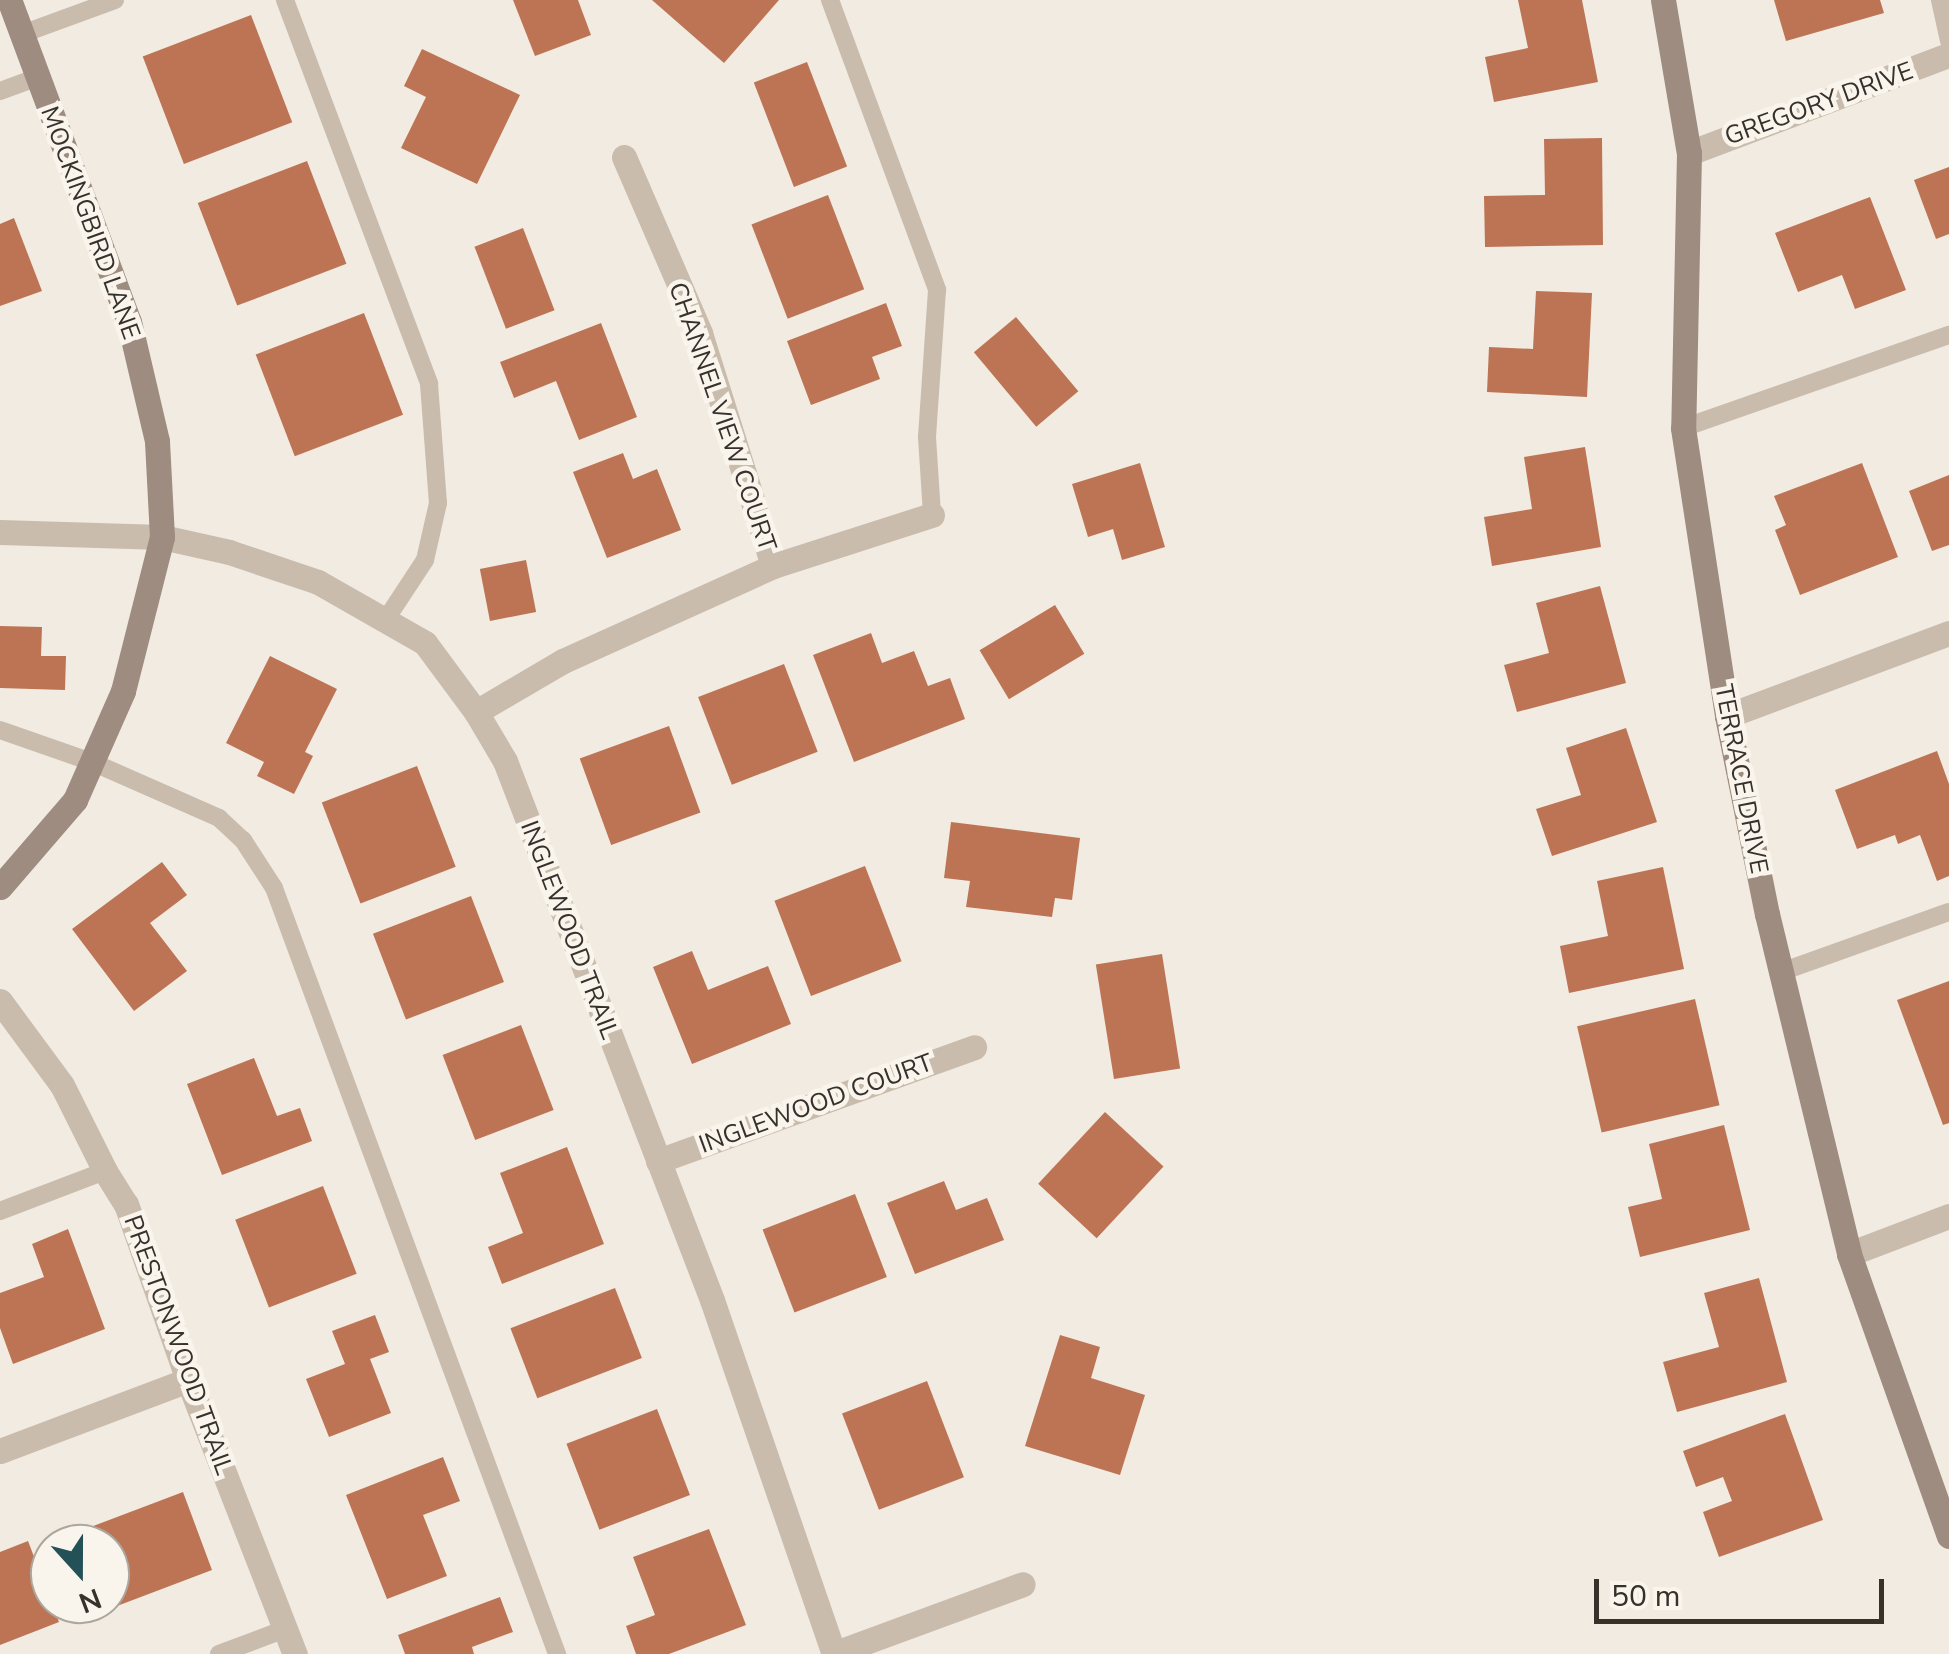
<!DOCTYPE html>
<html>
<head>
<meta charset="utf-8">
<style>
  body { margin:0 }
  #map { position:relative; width:1949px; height:1654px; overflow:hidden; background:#f2ebe1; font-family:"Nunito Sans",sans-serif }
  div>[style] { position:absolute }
  .building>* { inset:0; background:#bd7454; transform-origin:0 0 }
  .lane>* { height:18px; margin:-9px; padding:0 9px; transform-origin:9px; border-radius:9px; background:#c9bcad }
  .street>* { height:25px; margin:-12.5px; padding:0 12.5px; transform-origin:12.5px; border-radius:12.5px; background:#c9bcad }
  .secondary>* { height:25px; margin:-12.5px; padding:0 12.5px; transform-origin:12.5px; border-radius:12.5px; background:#9d8c7f }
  span { translate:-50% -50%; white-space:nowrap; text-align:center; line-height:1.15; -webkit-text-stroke:9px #f9f5ed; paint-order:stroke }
  .street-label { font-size:25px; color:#38302b }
  .north { position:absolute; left:30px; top:1524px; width:100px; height:100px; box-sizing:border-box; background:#f9f5ed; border:2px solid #aca69f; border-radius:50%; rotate:159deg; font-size:28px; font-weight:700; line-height:40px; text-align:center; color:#38302b }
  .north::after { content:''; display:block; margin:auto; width:35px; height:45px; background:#245057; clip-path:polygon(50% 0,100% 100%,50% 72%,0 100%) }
  .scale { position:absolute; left:1594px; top:1579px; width:290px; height:45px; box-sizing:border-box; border:5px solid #38302b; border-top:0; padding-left:12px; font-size:30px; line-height:35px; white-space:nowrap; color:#38302b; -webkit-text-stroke:8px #f9f5ed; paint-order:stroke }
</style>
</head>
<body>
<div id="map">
  <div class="building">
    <div style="clip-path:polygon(513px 0,578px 0,591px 35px,535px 56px)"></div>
    <div style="clip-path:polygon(652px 0,779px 0,724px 63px)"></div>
    <div style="clip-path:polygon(1518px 0,1582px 0,1598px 82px,1494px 102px,1485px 57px,1528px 48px)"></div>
    <div style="clip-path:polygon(1774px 0,1880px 0,1884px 13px,1786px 41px)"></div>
    <div style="left:251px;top:15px;width:115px;height:116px;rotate:69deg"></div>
    <div style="clip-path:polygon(422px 49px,520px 95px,477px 184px,401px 148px,426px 97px,404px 86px)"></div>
    <div style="left:807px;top:62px;width:112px;height:57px;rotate:69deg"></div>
    <div style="clip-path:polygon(1602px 138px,1603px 245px,1485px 247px,1484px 196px,1545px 195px,1544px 139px)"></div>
    <div style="left:307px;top:161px;width:110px;height:117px;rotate:69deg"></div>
    <div style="clip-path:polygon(1949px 167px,1949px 234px,1936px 239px,1914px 180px)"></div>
    <div style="left:828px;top:195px;width:101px;height:82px;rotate:69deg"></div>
    <div style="clip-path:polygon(1870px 197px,1906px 290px,1855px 309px,1842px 275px,1798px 292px,1775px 233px)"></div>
    <div style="clip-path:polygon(14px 218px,42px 291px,0 306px,0 224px)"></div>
    <div style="left:523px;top:228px;width:88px;height:52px;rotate:69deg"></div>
    <div style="clip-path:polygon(1536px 291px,1592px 293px,1587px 397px,1487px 392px,1489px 347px,1533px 349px)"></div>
    <div style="clip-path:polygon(886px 303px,902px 346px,872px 357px,880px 379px,811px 405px,787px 341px)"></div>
    <div style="left:364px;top:313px;width:109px;height:116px;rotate:69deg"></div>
    <div style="left:1016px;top:317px;width:97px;height:55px;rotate:50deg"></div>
    <div style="clip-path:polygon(601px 323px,637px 417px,579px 440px,556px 381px,514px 398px,500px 362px)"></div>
    <div style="clip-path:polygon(1585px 447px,1601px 547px,1492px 566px,1484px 517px,1532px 509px,1524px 457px)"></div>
    <div style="clip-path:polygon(623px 453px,633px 479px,657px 469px,681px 530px,607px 558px,573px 472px)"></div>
    <div style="clip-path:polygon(1140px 463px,1165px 547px,1122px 560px,1113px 529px,1088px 537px,1072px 484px)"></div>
    <div style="clip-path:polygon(1862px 463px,1898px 557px,1800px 595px,1775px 530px,1786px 525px,1774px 496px)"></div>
    <div style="clip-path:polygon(1949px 475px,1949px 545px,1932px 551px,1909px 491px)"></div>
    <div style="left:526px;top:560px;width:53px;height:47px;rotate:79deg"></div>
    <div style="clip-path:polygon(1600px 586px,1626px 683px,1517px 712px,1504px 665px,1549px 653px,1536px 603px)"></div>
    <div style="left:1055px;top:605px;width:57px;height:88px;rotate:59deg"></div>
    <div style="clip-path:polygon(0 626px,42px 627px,41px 656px,66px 656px,65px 690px,0 688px)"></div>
    <div style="clip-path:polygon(871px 633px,882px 663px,914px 651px,928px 686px,950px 678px,965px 719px,854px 762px,813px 655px)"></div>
    <div style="clip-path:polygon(270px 656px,337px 689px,305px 752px,313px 756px,294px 794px,257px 776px,264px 762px,226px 743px)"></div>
    <div style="left:784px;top:664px;width:94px;height:92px;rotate:69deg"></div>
    <div style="left:669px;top:726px;width:92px;height:95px;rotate:70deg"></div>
    <div style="clip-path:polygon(1626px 728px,1657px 822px,1552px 856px,1536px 809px,1581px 795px,1566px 748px)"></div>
    <div style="clip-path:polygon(1937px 751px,1949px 784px,1949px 876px,1937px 881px,1920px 835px,1898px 844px,1895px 835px,1857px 849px,1835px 790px)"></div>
    <div style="left:417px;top:766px;width:108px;height:102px;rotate:69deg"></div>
    <div style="clip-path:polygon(951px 822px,1080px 838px,1072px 900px,1055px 898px,1052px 917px,966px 907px,970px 881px,944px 878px)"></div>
    <div style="clip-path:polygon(162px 862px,187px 895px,150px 923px,187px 971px,134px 1011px,72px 929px)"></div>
    <div style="left:865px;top:866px;width:102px;height:97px;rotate:69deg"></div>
    <div style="clip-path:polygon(1663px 867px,1684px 969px,1569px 993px,1560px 946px,1608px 936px,1597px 881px)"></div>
    <div style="left:471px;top:896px;width:92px;height:105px;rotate:69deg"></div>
    <div style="clip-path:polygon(692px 951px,708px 990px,768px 966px,791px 1024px,692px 1064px,653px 967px)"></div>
    <div style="left:1162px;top:954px;width:116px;height:67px;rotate:81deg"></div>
    <div style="clip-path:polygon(1949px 981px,1949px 1123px,1943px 1125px,1897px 1000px)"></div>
    <div style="left:1695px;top:999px;width:109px;height:121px;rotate:77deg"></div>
    <div style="left:521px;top:1025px;width:91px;height:84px;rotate:69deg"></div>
    <div style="clip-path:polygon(254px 1058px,277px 1116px,300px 1108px,312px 1141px,222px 1175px,187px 1084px)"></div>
    <div style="left:1105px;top:1112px;width:80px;height:98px;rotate:43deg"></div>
    <div style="clip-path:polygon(1724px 1125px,1750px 1230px,1640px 1257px,1628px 1207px,1662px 1199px,1649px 1144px)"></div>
    <div style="clip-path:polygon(567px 1147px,604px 1244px,502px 1284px,488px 1247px,523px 1233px,500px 1173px)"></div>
    <div style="clip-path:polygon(944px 1181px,956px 1210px,987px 1198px,1004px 1240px,915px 1274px,887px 1203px)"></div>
    <div style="left:323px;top:1186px;width:94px;height:94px;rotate:69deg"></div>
    <div style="left:855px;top:1194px;width:89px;height:99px;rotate:69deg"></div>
    <div style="clip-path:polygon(68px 1229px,105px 1329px,13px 1364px,0 1328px,0 1293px,44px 1277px,32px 1244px)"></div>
    <div style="clip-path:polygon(1759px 1278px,1787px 1382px,1677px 1412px,1663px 1362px,1719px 1347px,1704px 1293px)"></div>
    <div style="left:615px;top:1288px;width:75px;height:112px;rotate:69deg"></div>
    <div style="clip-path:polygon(375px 1315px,389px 1352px,370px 1359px,391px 1413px,329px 1437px,306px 1379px,345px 1364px,332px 1331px)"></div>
    <div style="clip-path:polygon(1060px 1335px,1100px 1347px,1091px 1378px,1145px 1395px,1120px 1475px,1025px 1446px)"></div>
    <div style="left:927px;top:1381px;width:103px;height:91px;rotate:69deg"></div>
    <div style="left:657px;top:1409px;width:92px;height:97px;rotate:69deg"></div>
    <div style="clip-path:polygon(1785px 1414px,1823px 1520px,1719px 1557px,1703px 1512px,1732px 1501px,1723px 1477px,1696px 1487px,1683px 1451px)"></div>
    <div style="clip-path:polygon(443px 1457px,460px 1501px,423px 1515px,447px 1576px,387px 1599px,346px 1495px)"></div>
    <div style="clip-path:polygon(183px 1492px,212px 1570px,117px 1606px,110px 1586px,110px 1544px,94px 1544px,88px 1528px)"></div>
    <div style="clip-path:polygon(709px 1529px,746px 1625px,669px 1654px,636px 1654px,626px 1626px,655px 1615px,633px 1557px)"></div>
    <div style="clip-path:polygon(28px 1541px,59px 1622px,0 1645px,0 1552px)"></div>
    <div style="clip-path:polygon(500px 1597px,513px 1632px,472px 1647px,474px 1654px,405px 1654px,398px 1635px)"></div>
  </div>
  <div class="lane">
    <div style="left:285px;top:0;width:410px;rotate:69.4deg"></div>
    <div style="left:429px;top:384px;width:119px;rotate:85.7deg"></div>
    <div style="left:438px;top:503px;width:58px;rotate:102.8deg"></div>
    <div style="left:425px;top:560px;width:73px;rotate:123.3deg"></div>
    <div style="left:830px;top:0;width:309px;rotate:69.7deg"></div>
    <div style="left:937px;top:290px;width:147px;rotate:93.9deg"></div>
    <div style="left:927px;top:437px;width:78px;rotate:86.3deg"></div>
    <div style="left:1940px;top:0;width:42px;rotate:77.6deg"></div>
    <div style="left:22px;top:34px;width:99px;rotate:-20.1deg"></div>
    <div style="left:0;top:91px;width:40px;rotate:-20.2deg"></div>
    <div style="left:1683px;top:428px;width:282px;rotate:-19.3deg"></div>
    <div style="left:0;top:730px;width:97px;rotate:19.2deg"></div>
    <div style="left:92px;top:762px;width:139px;rotate:23.8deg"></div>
    <div style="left:219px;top:818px;width:33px;rotate:43deg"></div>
    <div style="left:243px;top:840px;width:57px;rotate:57.1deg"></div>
    <div style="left:274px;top:888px;width:817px;rotate:69.72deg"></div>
    <div style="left:1781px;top:972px;width:178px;rotate:-19.7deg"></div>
    <div style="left:0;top:1211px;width:112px;rotate:-20.9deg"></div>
    <div style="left:219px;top:1654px;width:71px;rotate:-20.7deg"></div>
  </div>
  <div class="street">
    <div style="left:1689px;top:153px;width:278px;rotate:-20.7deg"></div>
    <div style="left:624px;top:157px;width:192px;rotate:66.6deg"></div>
    <div style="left:700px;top:333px;width:244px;rotate:72.6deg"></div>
    <div style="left:0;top:532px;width:162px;rotate:1.8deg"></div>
    <div style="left:162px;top:537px;width:69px;rotate:12.6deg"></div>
    <div style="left:229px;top:552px;width:94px;rotate:18.6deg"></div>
    <div style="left:318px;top:582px;width:123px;rotate:29.7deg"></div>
    <div style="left:425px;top:643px;width:86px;rotate:53.5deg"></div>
    <div style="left:476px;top:712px;width:57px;rotate:59.4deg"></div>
    <div style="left:505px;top:761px;width:577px;rotate:68.99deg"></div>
    <div style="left:712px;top:1300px;width:374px;rotate:71deg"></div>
    <div style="left:476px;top:712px;width:101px;rotate:-30.4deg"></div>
    <div style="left:563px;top:661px;width:230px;rotate:-24.3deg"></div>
    <div style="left:773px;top:566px;width:167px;rotate:-17.8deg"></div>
    <div style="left:1727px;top:716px;width:237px;rotate:-20.5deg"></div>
    <div style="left:0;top:1001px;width:104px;rotate:53.6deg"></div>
    <div style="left:62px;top:1085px;width:96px;rotate:63.4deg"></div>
    <div style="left:105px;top:1171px;width:39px;rotate:58deg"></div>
    <div style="left:126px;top:1204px;width:187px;rotate:70.6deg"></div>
    <div style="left:188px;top:1380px;width:294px;rotate:68.7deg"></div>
    <div style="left:658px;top:1161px;width:336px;rotate:-19.8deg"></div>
    <div style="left:1849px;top:1254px;width:107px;rotate:-20.8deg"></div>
    <div style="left:0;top:1451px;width:201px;rotate:-20.7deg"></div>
    <div style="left:833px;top:1654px;width:202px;rotate:-20.2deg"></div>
  </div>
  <div class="secondary">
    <div style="left:1663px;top:0;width:155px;rotate:80.4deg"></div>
    <div style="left:1689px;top:153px;width:275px;rotate:91.2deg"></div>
    <div style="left:1683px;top:428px;width:291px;rotate:81.3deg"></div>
    <div style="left:1727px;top:716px;width:202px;rotate:78.6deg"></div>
    <div style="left:1767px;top:914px;width:350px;rotate:76.4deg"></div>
    <div style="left:1849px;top:1254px;width:299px;rotate:70.5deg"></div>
    <div style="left:0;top:887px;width:115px;rotate:-49.2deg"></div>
    <div style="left:75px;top:800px;width:119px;rotate:-66.2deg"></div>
    <div style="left:123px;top:691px;width:159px;rotate:-75.8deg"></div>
    <div style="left:162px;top:537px;width:96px;rotate:-93deg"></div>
    <div style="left:157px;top:441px;width:122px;rotate:-103.2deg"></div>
    <div style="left:129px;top:322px;width:344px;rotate:-110.4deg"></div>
  </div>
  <div class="street-label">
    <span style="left:1819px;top:104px;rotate:-20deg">GREGORY DRIVE</span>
    <span style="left:90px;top:223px;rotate:70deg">MOCKINGBIRD LANE</span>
    <span style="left:722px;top:417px;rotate:71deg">CHANNEL VIEW COURT</span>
    <span style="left:1741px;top:779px;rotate:79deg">TERRACE DRIVE</span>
    <span style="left:569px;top:930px;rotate:69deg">INGLEWOOD TRAIL</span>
    <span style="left:816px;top:1104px;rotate:-20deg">INGLEWOOD COURT</span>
    <span style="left:178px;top:1345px;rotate:70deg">PRESTONWOOD TRAIL</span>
  </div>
  <div class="north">N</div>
  <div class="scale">50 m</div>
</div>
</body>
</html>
